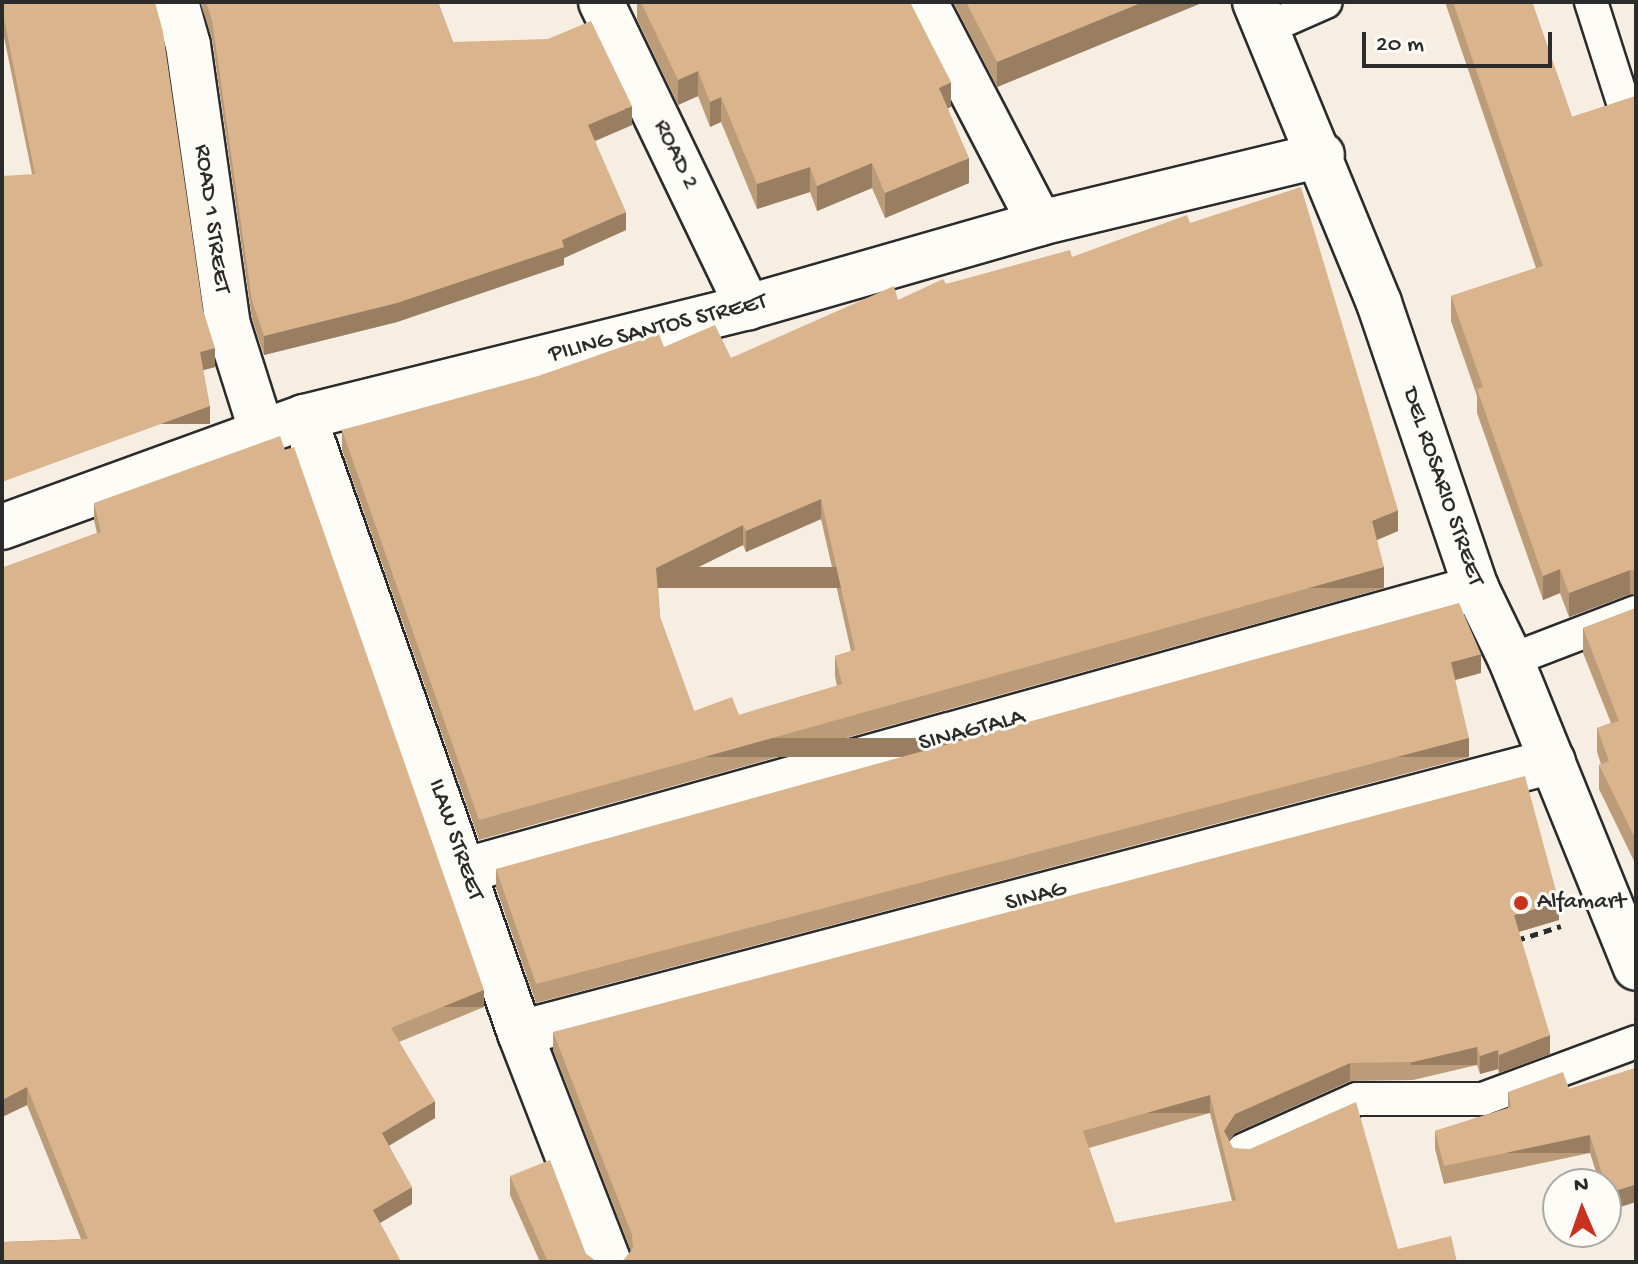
<!DOCTYPE html>
<html>
<head>
<meta charset="utf-8">
<style>
  body { margin:0 }
  #map { position:relative; width:1638px; height:1264px; overflow:hidden; background:#f6eee2; font-family:"Gochi Hand",sans-serif }
  div>[style] { position:absolute }
  .path>* { height:5px; margin-top:-2.5px; transform-origin:0; background:repeating-linear-gradient(90deg,#2b2b2b 0 8px,transparent 0 14px) }
  .roads { filter:drop-shadow(2px 0 #2b2b2b) drop-shadow(-2px 0 #2b2b2b) drop-shadow(0 2px #2b2b2b) drop-shadow(0 -2px #2b2b2b) }
  .service>* { height:32px; margin:-16px; padding:0 16px; transform-origin:16px; border-radius:16px; background:#fdfcf7 }
  .minor>* { height:44px; margin:-22px; padding:0 22px; transform-origin:22px; border-radius:22px; background:#fdfcf7 }
  .tertiary>* { height:44px; margin:-22px; padding:0 22px; transform-origin:22px; border-radius:22px; background:#fdfcf7 }
  .wall>* { inset:0; background:#bb9b78 }
  .shaded-wall>* { inset:0; background:#997e62; transform-origin:0 0 }
  .building>* { inset:0; background:#dab48c }
  .dots>* { width:22px; height:22px; translate:-50% -50%; box-sizing:border-box; border:4px solid #fdfcf7; border-radius:50% }
  span { translate:-50% -50%; white-space:nowrap; text-align:center; line-height:1.15; -webkit-text-stroke:6px #fdfcf7; paint-order:stroke }
  .street-label { font-size:24px; color:#2b2b2b }
  .poi-label { font-size:24px; color:#2b2b2b }
  .left { translate:0 -50%; text-align:left }
  .frame { position:absolute; inset:0; border:4px solid #2b2b2b; pointer-events:none }
  .north { position:absolute; left:1542px; top:1168px; width:80px; height:80px; box-sizing:border-box; background:#fdfcf7; border:2px solid #a9a8a5; border-radius:50%; rotate:358deg; font-size:22px; font-weight:700; line-height:32px; text-align:center; color:#2b2b2b }
  .north::after { content:''; display:block; margin:auto; width:28px; height:36px; background:#c8321e; clip-path:polygon(50% 0,100% 100%,50% 72%,0 100%) }
  .scale { position:absolute; left:1362px; top:32px; width:190px; height:36px; box-sizing:border-box; border:4px solid #2b2b2b; border-top:0; padding-left:10px; font-size:24px; line-height:28px; white-space:nowrap; color:#2b2b2b; -webkit-text-stroke:6px #fdfcf7; paint-order:stroke }
</style>
</head>
<body>
<div id="map">
  <div class="path">
    <div style="left:1517px;top:940px;width:46px;rotate:-17.7deg"></div>
  </div>
  <div class="roads">
    <div class="service">
      <div style="left:1591px;top:2px;width:102px;rotate:72.3deg"></div>
      <div style="left:1267px;top:28px;width:64px;rotate:-23.8deg"></div>
      <div style="left:1511px;top:660px;width:134px;rotate:-21deg"></div>
      <div style="left:1243px;top:1150px;width:125px;rotate:-24.1deg"></div>
      <div style="left:1357px;top:1099px;width:126px"></div>
      <div style="left:1483px;top:1099px;width:163px;rotate:-20.4deg"></div>
    </div>
    <div class="minor">
      <div style="left:176px;top:2px;width:45px;rotate:74.4deg"></div>
      <div style="left:188px;top:45px;width:283px;rotate:81.9deg"></div>
      <div style="left:228px;top:325px;width:112px;rotate:72.4deg"></div>
      <div style="left:601px;top:2px;width:339px;rotate:64.3deg"></div>
      <div style="left:925px;top:2px;width:249px;rotate:62.5deg"></div>
      <div style="left:304px;top:417px;width:653px;rotate:70.68deg"></div>
      <div style="left:520px;top:1033px;width:246px;rotate:68.8deg"></div>
      <div style="left:2px;top:527px;width:321px;rotate:-20deg"></div>
      <div style="left:304px;top:417px;width:457px;rotate:-13.9deg"></div>
      <div style="left:748px;top:307px;width:304px;rotate:-16deg"></div>
      <div style="left:1040px;top:223px;width:290px;rotate:-13.6deg"></div>
      <div style="left:466px;top:870px;width:1049px;rotate:-15.6deg"></div>
      <div style="left:520px;top:1033px;width:1068px;rotate:-14.75deg"></div>
    </div>
    <div class="tertiary">
      <div style="left:1255px;top:2px;width:326px;rotate:67.6deg"></div>
      <div style="left:1379px;top:303px;width:301px;rotate:71.2deg"></div>
      <div style="left:1476px;top:588px;width:80px;rotate:64.1deg"></div>
      <div style="left:1511px;top:660px;width:332px;rotate:67.9deg"></div>
    </div>
  </div>
  <div class="wall">
    <div style="clip-path:polygon(2px 2px,203px 310px,215px 367px,203px 370px,210px 424px,32px 174px,4px 37px,2px 37px)"></div>
    <div style="clip-path:polygon(200px 2px,438px 2px,453px 42px,632px 125px,595px 141px,626px 230px,564px 258px,564px 265px,397px 322px,264px 355px,252px 319px,212px 38px)"></div>
    <div style="clip-path:polygon(637px 2px,910px 2px,951px 107px,948px 108px,969px 183px,885px 218px,872px 188px,817px 211px,810px 192px,757px 209px,721px 122px,710px 127px,698px 96px,678px 105px,637px 19px)"></div>
    <div style="clip-path:polygon(953px 2px,1204px 2px,997px 87px)"></div>
    <div style="clip-path:polygon(1445px 2px,1532px 2px,1572px 117px,1636px 96px,1636px 595px,1630px 594px,1569px 617px,1560px 593px,1543px 600px,1477px 413px,1477px 396px,1451px 321px,1451px 296px,1536px 268px)"></div>
    <div style="clip-path:polygon(evenodd,1190px 223px,1398px 531px,1377px 540px,1384px 588px,479px 840px,342px 450px,342px 430px,664px 347px,731px 358px,946px 284px,1072px 257px,1190px 223px,821px 519px,851px 651px,835px 656px,835px 676px,837px 686px,739px 715px,694px 711px,660px 617px,658px 587px,743px 545px,746px 552px,821px 519px)"></div>
    <div style="clip-path:polygon(94px 503px,484px 1007px,399px 1042px,435px 1118px,389px 1145px,412px 1204px,380px 1223px,401px 1262px,2px 1262px,2px 1242px,81px 1239px,27px 1105px,2px 1117px,2px 568px,97px 533px,94px 520px)"></div>
    <div style="clip-path:polygon(1636px 608px,1636px 865px,1599px 789px,1599px 765px,1601px 764px,1597px 752px,1597px 728px,1611px 723px,1583px 653px,1583px 628px)"></div>
    <div style="clip-path:polygon(1481px 673px,1455px 680px,1469px 757px,536px 1003px,496px 888px,496px 869px)"></div>
    <div style="clip-path:polygon(evenodd,1559px 920px,1519px 932px,1550px 1054px,1499px 1073px,1498px 1069px,1480px 1074px,1477px 1065px,1413px 1080px,1350px 1081px,1235px 1133px,1229px 1141px,1233px 1148px,1398px 1249px,1457px 1262px,631px 1251px,553px 1050px,553px 1032px,1559px 920px,1210px 1113px,1232px 1201px,1115px 1223px,1089px 1148px,1210px 1113px)"></div>
    <div style="clip-path:polygon(1636px 1068px,1608px 1211px,1606px 1203px,1606px 1184px,1600px 1184px,1590px 1153px,1444px 1184px,1435px 1149px,1435px 1131px,1508px 1108px,1508px 1092px,1569px 1089px)"></div>
    <div style="clip-path:polygon(510px 1176px,586px 1254px,597px 1262px,540px 1262px,510px 1195px)"></div>
  </div>
  <div class="shaded-wall">
    <div style="clip-path:polygon(1143px 2px,1204px 2px,997px 87px,997px 62px)"></div>
    <div style="clip-path:polygon(698px 71px,698px 96px,678px 105px,678px 80px)"></div>
    <div style="clip-path:polygon(951px 82px,951px 107px,939px 112px,939px 88px)"></div>
    <div style="clip-path:polygon(721px 97px,721px 122px,710px 127px,710px 102px)"></div>
    <div style="clip-path:polygon(632px 106px,632px 125px,588px 144px,588px 125px)"></div>
    <div style="clip-path:polygon(969px 158px,969px 183px,885px 218px,885px 193px)"></div>
    <div style="clip-path:polygon(872px 163px,872px 188px,817px 211px,817px 186px)"></div>
    <div style="clip-path:polygon(810px 167px,810px 192px,757px 209px,757px 184px)"></div>
    <div style="clip-path:polygon(626px 212px,626px 230px,564px 258px,564px 265px,397px 322px,264px 355px,264px 336px,562px 240px)"></div>
    <div style="clip-path:polygon(215px 348px,215px 367px,200px 371px,200px 352px)"></div>
    <div style="left:210px;top:406px;width:18px;height:221px;rotate:90deg"></div>
    <div style="clip-path:polygon(821px 499px,821px 519px,746px 552px,746px 531px)"></div>
    <div style="clip-path:polygon(1398px 510px,1398px 531px,1372px 542px,1372px 521px)"></div>
    <div style="clip-path:polygon(743px 525px,743px 545px,656px 588px,656px 568px)"></div>
    <div style="left:1384px;top:567px;width:21px;height:940px;rotate:90deg"></div>
    <div style="clip-path:polygon(1560px 569px,1560px 593px,1543px 600px,1543px 576px)"></div>
    <div style="clip-path:polygon(1630px 570px,1630px 594px,1569px 617px,1569px 593px)"></div>
    <div style="clip-path:polygon(1481px 654px,1481px 673px,1451px 681px,1451px 662px)"></div>
    <div style="left:1469px;top:738px;width:19px;height:965px;rotate:90deg"></div>
    <div style="clip-path:polygon(1559px 902px,1559px 920px,1514px 933px,1514px 915px)"></div>
    <div style="left:484px;top:990px;width:17px;height:100px;rotate:90deg"></div>
    <div style="clip-path:polygon(1550px 1035px,1550px 1054px,1499px 1073px,1499px 1055px)"></div>
    <div style="left:1477px;top:1047px;width:18px;height:66px;rotate:90deg"></div>
    <div style="clip-path:polygon(1498px 1050px,1498px 1069px,1480px 1074px,1480px 1056px)"></div>
    <div style="clip-path:polygon(1350px 1063px,1350px 1081px,1235px 1133px,1224px 1149px,1224px 1131px,1235px 1114px)"></div>
    <div style="clip-path:polygon(27px 1087px,27px 1105px,2px 1117px,2px 1100px)"></div>
    <div style="left:1210px;top:1095px;width:18px;height:132px;rotate:90deg"></div>
    <div style="clip-path:polygon(435px 1101px,435px 1118px,382px 1150px,382px 1133px)"></div>
    <div style="left:1590px;top:1135px;width:18px;height:149px;rotate:90deg"></div>
    <div style="clip-path:polygon(1636px 1184px,1636px 1202px,1608px 1211px,1608px 1193px)"></div>
    <div style="clip-path:polygon(412px 1187px,412px 1204px,373px 1227px,373px 1210px)"></div>
  </div>
  <div class="building">
    <div style="clip-path:polygon(2px 2px,155px 2px,163px 32px,203px 310px,215px 348px,200px 352px,210px 406px,2px 482px,2px 176px,35px 174px,4px 18px,2px 19px)"></div>
    <div style="clip-path:polygon(206px 2px,438px 2px,453px 42px,548px 39px,591px 21px,632px 106px,588px 125px,626px 212px,562px 240px,564px 247px,397px 303px,264px 336px,252px 301px,212px 20px)"></div>
    <div style="clip-path:polygon(641px 2px,910px 2px,951px 82px,939px 88px,969px 158px,885px 193px,872px 163px,817px 186px,810px 167px,757px 184px,721px 97px,710px 102px,698px 71px,678px 80px)"></div>
    <div style="clip-path:polygon(966px 2px,1143px 2px,997px 62px)"></div>
    <div style="clip-path:polygon(1453px 2px,1532px 2px,1572px 117px,1636px 96px,1636px 571px,1630px 570px,1569px 593px,1560px 569px,1543px 576px,1477px 389px,1483px 387px,1451px 296px,1543px 266px)"></div>
    <div style="clip-path:polygon(evenodd,1301px 187px,1398px 510px,1372px 521px,1384px 567px,479px 820px,342px 430px,538px 376px,659px 334px,664px 347px,715px 325px,731px 358px,894px 286px,898px 300px,943px 279px,946px 284px,1070px 250px,1072px 257px,1187px 215px,1190px 223px,1301px 187px,821px 499px,855px 650px,835px 656px,842px 684px,739px 715px,732px 697px,694px 711px,660px 617px,656px 568px,743px 525px,746px 531px,821px 499px)"></div>
    <div style="clip-path:polygon(280px 436px,285px 450px,294px 447px,484px 990px,391px 1028px,435px 1101px,382px 1133px,412px 1187px,373px 1210px,401px 1262px,3px 1262px,2px 1242px,88px 1239px,27px 1087px,2px 1100px,2px 568px,101px 532px,94px 503px)"></div>
    <div style="clip-path:polygon(1459px 603px,1481px 654px,1451px 662px,1469px 738px,536px 984px,496px 869px)"></div>
    <div style="clip-path:polygon(1636px 608px,1636px 840px,1599px 765px,1609px 761px,1597px 728px,1619px 721px,1583px 628px)"></div>
    <div style="clip-path:polygon(evenodd,1525px 776px,1559px 902px,1514px 915px,1550px 1035px,1499px 1055px,1498px 1050px,1480px 1056px,1477px 1047px,1413px 1062px,1350px 1063px,1235px 1114px,1224px 1131px,1233px 1148px,1250px 1149px,1356px 1102px,1398px 1249px,1451px 1236px,1457px 1262px,622px 1262px,633px 1248px,632px 1235px,553px 1032px,1525px 776px,1210px 1095px,1236px 1200px,1115px 1223px,1083px 1131px,1210px 1095px)"></div>
    <div style="clip-path:polygon(1636px 1068px,1636px 1184px,1608px 1193px,1590px 1135px,1444px 1166px,1435px 1131px,1511px 1107px,1508px 1092px,1563px 1072px,1569px 1089px)"></div>
    <div style="clip-path:polygon(550px 1160px,586px 1254px,597px 1262px,548px 1262px,510px 1176px)"></div>
  </div>
  <div class="dots">
    <div style="left:1521px;top:903px;background:#c8321e"></div>
  </div>
  <div class="street-label">
    <span style="left:675px;top:155px;rotate:64deg">ROAD 2</span>
    <span style="left:211px;top:219px;rotate:82deg">ROAD 1 STREET</span>
    <span style="left:658px;top:329px;rotate:-14deg">PILING SANTOS STREET</span>
    <span style="left:1442px;top:487px;rotate:71deg">DEL ROSARIO STREET</span>
    <span style="left:972px;top:731px;rotate:-15deg">SINAGTALA</span>
    <span style="left:455px;top:840px;rotate:71deg">ILAW STREET</span>
    <span style="left:1036px;top:897px;rotate:-15deg">SINAG</span>
  </div>
  <div class="poi-label">
    <span class="left" style="left:1537px;top:903px">Alfamart</span>
  </div>
  <div class="frame"></div>
  <div class="north">N</div>
  <div class="scale">20 m</div>
</div>
</body>
</html>
